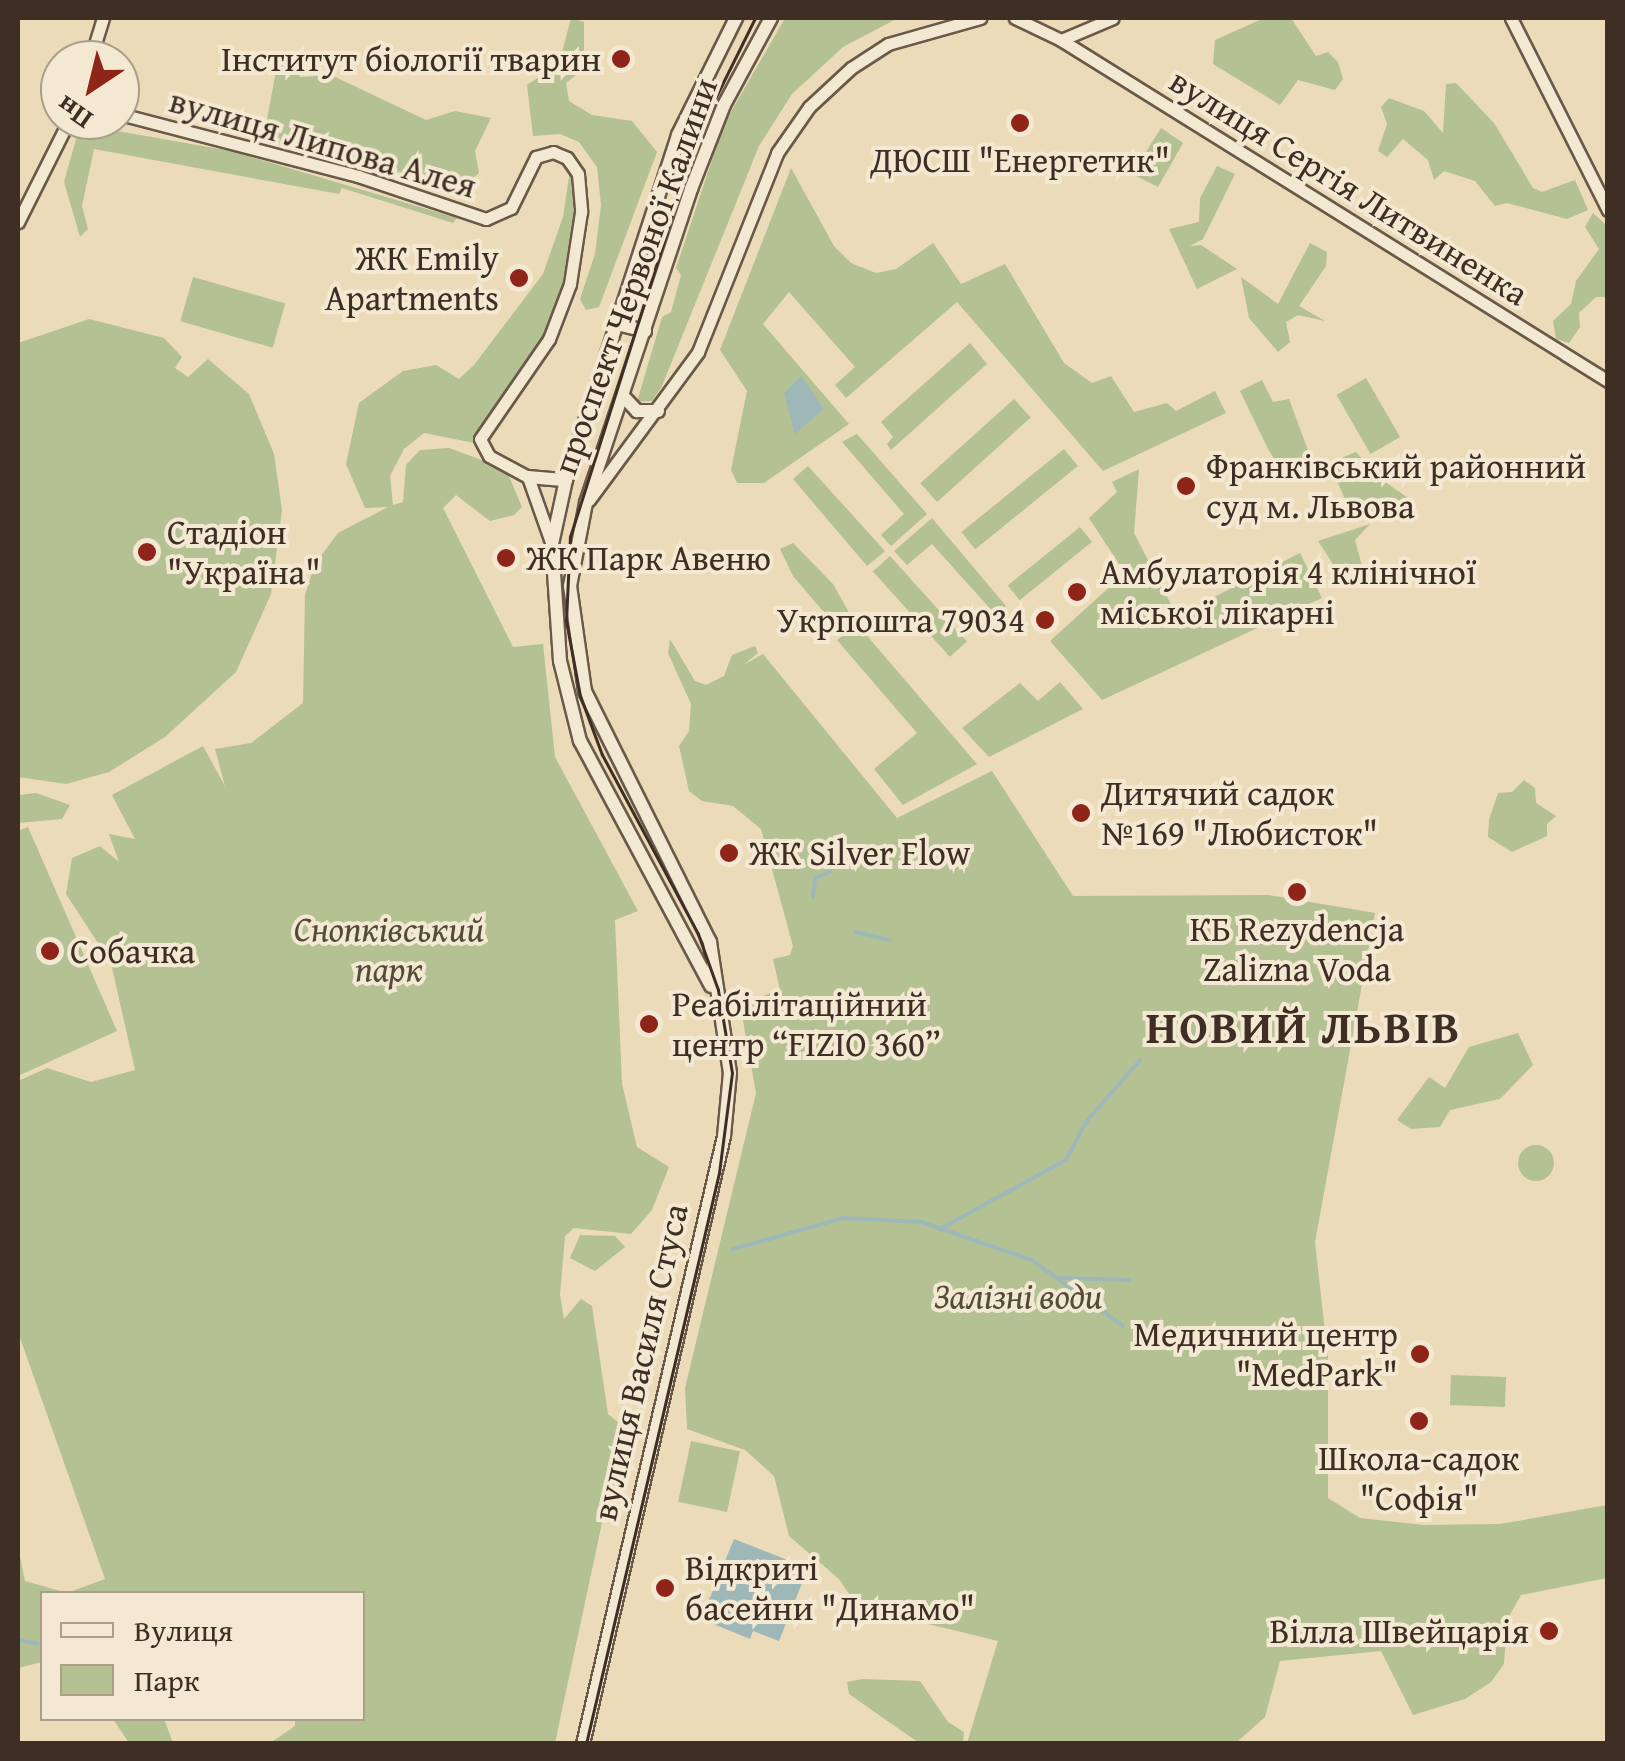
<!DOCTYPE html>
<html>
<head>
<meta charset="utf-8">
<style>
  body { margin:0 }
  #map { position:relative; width:1625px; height:1761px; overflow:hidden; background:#ecdbb8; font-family:"Gentium Book Plus",serif }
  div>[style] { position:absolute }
  .green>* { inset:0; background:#b3c193; transform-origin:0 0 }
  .round { border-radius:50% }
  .water>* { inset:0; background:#9eb8ba }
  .stream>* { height:4px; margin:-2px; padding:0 2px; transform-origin:2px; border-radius:2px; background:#9eb8ba }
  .roads { filter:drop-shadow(2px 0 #6a5949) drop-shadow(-2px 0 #6a5949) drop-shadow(0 2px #6a5949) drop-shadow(0 -2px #6a5949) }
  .tertiary>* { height:11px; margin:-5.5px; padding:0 5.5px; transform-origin:5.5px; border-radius:5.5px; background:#f3e8d1 }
  .secondary>* { height:12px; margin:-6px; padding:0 6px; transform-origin:6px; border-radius:6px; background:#f3e8d1 }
  .tram>* { height:2.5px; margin:-1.25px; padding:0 1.25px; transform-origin:1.25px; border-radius:1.25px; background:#3e2e24 }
  .dots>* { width:28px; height:28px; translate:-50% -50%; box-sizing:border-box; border:5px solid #f3e8d1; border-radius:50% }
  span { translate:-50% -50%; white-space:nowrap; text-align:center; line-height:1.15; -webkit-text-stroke:8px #f3e8d1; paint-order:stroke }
  .poi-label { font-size:35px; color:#3e2e24 }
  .right { translate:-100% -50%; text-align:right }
  .left { translate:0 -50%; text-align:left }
  .street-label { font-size:35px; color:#3e2e24 }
  .park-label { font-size:35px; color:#554b3a; font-style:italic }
  .district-label { font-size:45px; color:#3e2e24; font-weight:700; letter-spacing:2.5px }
  .frame { position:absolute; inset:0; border:20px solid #3e2e24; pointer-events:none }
  .legend { position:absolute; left:40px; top:1591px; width:325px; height:130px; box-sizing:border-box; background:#f3e8d1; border:2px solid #ab9e8c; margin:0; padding:12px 18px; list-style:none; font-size:30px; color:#3e2e24 }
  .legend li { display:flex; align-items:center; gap:20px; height:50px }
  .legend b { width:50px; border:2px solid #ab9e8c }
  .north { position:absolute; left:40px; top:40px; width:100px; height:100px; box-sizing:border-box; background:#f3e8d1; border:2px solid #ab9e8c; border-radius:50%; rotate:215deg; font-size:28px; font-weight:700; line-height:40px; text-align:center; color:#3e2e24 }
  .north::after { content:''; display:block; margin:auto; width:35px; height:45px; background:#8f2418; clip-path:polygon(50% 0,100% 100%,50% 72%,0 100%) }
</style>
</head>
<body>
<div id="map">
  <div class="green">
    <div style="clip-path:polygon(571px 18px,584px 22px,584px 49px,581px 71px,566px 83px,569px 101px,592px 115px,632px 121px,657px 152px,599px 307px,586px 310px,580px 299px,595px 254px,601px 205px,597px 167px,579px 142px,560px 134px,533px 136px,527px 85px,559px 64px)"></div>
    <div style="clip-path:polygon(785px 18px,898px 18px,843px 47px,792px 94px,759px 146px,662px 386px,652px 401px,637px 402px,662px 317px,671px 312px,681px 275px,676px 268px,724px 124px)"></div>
    <div style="clip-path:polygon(1264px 18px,1291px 18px,1316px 56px,1328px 52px,1338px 62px,1343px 79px,1335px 90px,1298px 80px,1280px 105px,1213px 64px,1215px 40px)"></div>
    <div style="clip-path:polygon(278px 60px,301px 77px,331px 75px,426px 120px,455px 111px,491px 118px,475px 151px,479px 173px,460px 189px,436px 191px,363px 163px,273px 141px,264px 136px)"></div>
    <div style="clip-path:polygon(1456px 83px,1494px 123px,1533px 188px,1542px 192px,1575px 180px,1588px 210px,1567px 219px,1507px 203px,1495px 206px,1475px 181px,1444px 171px,1434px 180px,1428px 160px,1403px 139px,1387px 157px,1378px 151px,1387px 124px,1381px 107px,1389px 98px,1424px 111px,1443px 133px,1446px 84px)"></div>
    <div style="clip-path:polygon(89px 126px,231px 151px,457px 218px,453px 223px,342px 188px,339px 194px,94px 149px,82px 206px,88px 229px,80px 237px,64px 182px,78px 132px)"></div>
    <div style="clip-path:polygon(1161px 128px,1183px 143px,1158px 187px,1132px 174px)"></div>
    <div style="clip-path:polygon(571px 163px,578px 186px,573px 258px,546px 334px,474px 443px,424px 433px,404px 449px,390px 476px,393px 505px,403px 502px,406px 465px,420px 450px,449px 448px,506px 469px,522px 507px,514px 515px,490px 521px,456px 495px,443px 508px,513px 647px,543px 644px,555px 757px,638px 911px,615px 920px,622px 1084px,637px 1147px,669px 1167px,652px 1210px,631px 1234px,574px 1228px,565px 1236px,560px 1295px,564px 1319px,581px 1299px,592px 1306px,608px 1414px,631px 1433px,625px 1464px,616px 1505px,613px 1510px,606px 1504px,555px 1743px,270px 1743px,295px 1726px,295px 1719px,362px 1718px,362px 1594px,42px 1594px,42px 1662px,18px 1668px,18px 1547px,25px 1581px,67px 1593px,105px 1579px,18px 1332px,18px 1081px,47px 1068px,91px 1082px,135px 1070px,111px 963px,66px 894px,72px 858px,100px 846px,119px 862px,109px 834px,135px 839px,112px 795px,203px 746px,225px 786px,215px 749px,251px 743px,303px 703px,305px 595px,315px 564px,338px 533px,388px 507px,365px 508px,346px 464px,359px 403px,403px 371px,436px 365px,459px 379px,474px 365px,543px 274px,563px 217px)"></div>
    <div style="clip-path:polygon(1217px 166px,1235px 174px,1203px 239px,1190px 246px,1201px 245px,1237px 269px,1197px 289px,1169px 229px,1199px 222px,1200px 198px)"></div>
    <div style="clip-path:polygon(791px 168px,834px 246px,851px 263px,876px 273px,896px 269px,933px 243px,961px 284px,1005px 264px,1064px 363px,1092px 383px,1111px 376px,1134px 412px,1167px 403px,1176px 411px,1215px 391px,1226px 413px,1103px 471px,957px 302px,846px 398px,835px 385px,855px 367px,789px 292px,763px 324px,849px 424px,764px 483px,737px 483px,731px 470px,747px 391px,720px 350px)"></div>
    <div style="clip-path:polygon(1593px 213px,1607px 226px,1607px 297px,1596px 297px,1579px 313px,1580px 327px,1569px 343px,1556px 339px,1553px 321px,1571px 304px,1576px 281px,1599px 249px,1585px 227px)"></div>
    <div style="clip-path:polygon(1310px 243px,1327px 252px,1326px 266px,1299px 306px,1325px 321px,1298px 315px,1286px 322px,1290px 342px,1278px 352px,1249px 318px,1241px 277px,1278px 304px)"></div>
    <div style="left:193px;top:277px;width:96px;height:46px;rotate:16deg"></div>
    <div style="clip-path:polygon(89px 319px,164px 338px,182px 357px,175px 368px,188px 377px,208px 359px,249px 394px,274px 454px,282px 510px,271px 594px,236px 672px,165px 737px,109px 772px,66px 784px,18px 777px,18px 343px)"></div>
    <div style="clip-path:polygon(970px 343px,987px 364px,891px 450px,887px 444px,893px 437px,881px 422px)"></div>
    <div style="left:1366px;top:378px;width:68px;height:34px;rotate:60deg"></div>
    <div style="clip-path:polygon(1262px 380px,1273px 402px,1289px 399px,1310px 456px,1279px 466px,1269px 451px,1240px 391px)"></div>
    <div style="left:1014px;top:399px;width:25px;height:126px;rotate:48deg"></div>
    <div style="clip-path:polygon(857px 434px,927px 514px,891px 546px,881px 535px,904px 514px,842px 442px)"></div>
    <div style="left:1064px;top:449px;width:22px;height:132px;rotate:51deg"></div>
    <div style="clip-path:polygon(1356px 452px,1367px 464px,1382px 465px,1385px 482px,1411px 500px,1406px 506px,1386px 516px,1349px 508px,1329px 463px)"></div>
    <div style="clip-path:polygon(808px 466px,885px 551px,867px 566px,793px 479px)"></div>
    <div style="clip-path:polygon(1139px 469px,1134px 533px,1177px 616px,1300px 553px,1322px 598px,1102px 700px,1050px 641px,1125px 573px,1089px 518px,1117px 492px,1112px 482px)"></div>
    <div style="clip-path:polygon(932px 518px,1006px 606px,995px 614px,932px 544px,907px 565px,894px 551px)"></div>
    <div style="clip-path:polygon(1370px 524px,1355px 540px,1364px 573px,1345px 583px,1318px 541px)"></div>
    <div style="left:1080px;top:527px;width:19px;height:93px;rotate:51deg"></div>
    <div style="clip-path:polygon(793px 543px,833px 584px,852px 618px,839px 630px,793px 576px,780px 549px)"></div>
    <div style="left:890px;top:556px;width:115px;height:23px;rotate:48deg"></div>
    <div style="clip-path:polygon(857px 624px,977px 764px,903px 805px,874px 769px,917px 733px,837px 640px)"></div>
    <div style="clip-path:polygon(670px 639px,695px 681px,706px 685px,724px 676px,732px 655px,755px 646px,758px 653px,743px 665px,763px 654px,897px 818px,992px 771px,1073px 896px,1269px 895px,1375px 913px,1315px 1242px,1328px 1358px,1328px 1498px,1360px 1518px,1424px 1525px,1500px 1524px,1607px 1505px,1607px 1578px,1521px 1595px,1507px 1620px,1504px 1664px,1491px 1682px,1465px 1699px,1413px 1715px,1381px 1651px,1280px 1661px,1265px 1717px,1236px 1743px,967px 1743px,998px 1641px,858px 1607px,839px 1579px,789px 1536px,774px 1476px,745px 1450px,687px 1429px,685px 1388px,756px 1093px,740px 1004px,780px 990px,773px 959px,790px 955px,793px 946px,761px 829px,733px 806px,702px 801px,689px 791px,679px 746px,689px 731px,691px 704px,668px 653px)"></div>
    <div style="clip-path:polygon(1060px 682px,1083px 709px,989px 757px,962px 728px,1020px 683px,1038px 701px)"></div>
    <div style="clip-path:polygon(1524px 780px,1535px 788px,1536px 803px,1556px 816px,1547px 824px,1547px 836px,1512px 852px,1488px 837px,1489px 820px,1498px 793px,1512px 792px)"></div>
    <div style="clip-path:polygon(36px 793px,70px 805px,62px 819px,18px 823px,18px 795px)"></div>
    <div style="clip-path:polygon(28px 827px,117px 1031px,18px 1076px,18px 831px)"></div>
    <div style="clip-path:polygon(1518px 1033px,1533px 1065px,1500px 1099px,1450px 1110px,1440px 1127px,1411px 1129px,1397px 1120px,1429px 1077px,1445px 1088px,1469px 1047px)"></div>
    <div class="round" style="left:1518px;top:1145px;width:36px;height:36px"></div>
    <div style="clip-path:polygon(580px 1235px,615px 1236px,625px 1247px,595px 1271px,570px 1258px)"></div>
    <div style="left:1451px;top:1375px;width:55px;height:30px;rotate:2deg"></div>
    <div style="left:691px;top:1441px;width:50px;height:62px;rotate:12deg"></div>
    <div style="clip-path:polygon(862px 1679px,920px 1681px,948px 1722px,964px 1732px,963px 1743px,919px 1743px,849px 1694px,847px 1682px)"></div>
    <div style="clip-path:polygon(113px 1719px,164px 1719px,173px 1743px,129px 1743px)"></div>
  </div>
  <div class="water">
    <div style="clip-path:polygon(801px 376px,824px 409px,795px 434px,784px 393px)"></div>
    <div style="clip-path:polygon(734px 1539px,808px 1568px,779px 1641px,753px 1631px,750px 1639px,701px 1619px)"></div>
  </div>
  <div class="stream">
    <div style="left:813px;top:897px;width:19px;rotate:-84deg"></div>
    <div style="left:815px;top:878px;width:16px;rotate:-22deg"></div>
    <div style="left:855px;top:932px;width:36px;rotate:13deg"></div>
    <div style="left:940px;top:1229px;width:144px;rotate:-28.7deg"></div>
    <div style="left:1066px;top:1160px;width:43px;rotate:-62.2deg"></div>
    <div style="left:1086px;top:1122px;width:82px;rotate:-48.9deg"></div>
    <div style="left:733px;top:1249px;width:114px;rotate:-15.7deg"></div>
    <div style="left:843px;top:1218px;width:78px;rotate:2.9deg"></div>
    <div style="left:921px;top:1222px;width:117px;rotate:18.9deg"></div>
    <div style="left:1032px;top:1260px;width:112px;rotate:36deg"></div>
    <div style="left:1059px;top:1278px;width:70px;rotate:1.6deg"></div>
    <div style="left:18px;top:1640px;width:20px;rotate:11deg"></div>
  </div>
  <div class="roads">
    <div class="tertiary">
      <div style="left:1015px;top:18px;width:51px;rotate:25.6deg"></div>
      <div style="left:1061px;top:40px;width:645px;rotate:31.94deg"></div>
      <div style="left:1511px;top:18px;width:215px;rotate:63.2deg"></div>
      <div style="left:1061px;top:40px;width:56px;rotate:-22.9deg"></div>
      <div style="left:90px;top:60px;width:44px;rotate:-72.8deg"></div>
      <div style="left:120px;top:114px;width:246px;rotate:14.6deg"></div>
      <div style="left:358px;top:176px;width:135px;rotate:18.6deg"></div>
      <div style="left:486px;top:219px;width:27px;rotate:-24deg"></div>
      <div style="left:511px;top:208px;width:57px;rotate:-63.9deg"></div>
      <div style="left:536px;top:157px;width:18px;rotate:-16deg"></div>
      <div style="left:553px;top:152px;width:15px;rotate:23deg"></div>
      <div style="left:567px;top:158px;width:19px;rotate:55deg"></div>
      <div style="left:578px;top:174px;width:38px;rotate:85deg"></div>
      <div style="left:581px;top:212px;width:73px;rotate:98.7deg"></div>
      <div style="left:570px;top:284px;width:59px;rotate:110.9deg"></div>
      <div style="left:549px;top:339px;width:121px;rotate:124.6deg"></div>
      <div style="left:480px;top:439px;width:19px;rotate:62deg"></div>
      <div style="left:489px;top:456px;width:44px;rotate:28.3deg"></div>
      <div style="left:528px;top:477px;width:69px;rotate:70.5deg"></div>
      <div style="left:18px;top:222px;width:114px;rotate:-63.4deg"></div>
      <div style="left:589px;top:500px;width:184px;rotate:-53.6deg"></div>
      <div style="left:698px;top:352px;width:214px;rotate:-68.3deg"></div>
      <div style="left:777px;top:153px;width:56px;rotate:-55.2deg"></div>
      <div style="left:809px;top:107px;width:57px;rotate:-42.9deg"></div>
      <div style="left:851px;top:68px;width:44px;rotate:-33deg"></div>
      <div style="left:888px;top:44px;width:96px;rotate:-15.8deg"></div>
    </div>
    <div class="secondary">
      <div style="left:617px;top:324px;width:29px;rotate:14deg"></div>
      <div style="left:623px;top:396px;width:21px;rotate:47deg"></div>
      <div style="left:637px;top:411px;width:21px"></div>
      <div style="left:528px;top:477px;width:38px;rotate:5deg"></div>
      <div style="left:711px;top:986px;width:278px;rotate:-118.1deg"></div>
      <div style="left:580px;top:741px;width:82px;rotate:-104deg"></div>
      <div style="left:560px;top:661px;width:117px;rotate:-93.9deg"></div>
      <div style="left:552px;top:544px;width:66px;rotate:-77.7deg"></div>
      <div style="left:566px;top:480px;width:363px;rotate:-72deg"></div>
      <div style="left:678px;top:135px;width:131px;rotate:-63.6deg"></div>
      <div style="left:583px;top:1744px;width:624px;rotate:-76.94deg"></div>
      <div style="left:724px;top:1136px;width:63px;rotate:-84.6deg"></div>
      <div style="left:730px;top:1073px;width:133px;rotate:-98.7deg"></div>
      <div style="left:710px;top:942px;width:280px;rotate:-116.5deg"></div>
      <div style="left:585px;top:691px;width:106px;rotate:-98.1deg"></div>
      <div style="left:570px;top:586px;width:85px;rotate:-79.1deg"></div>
      <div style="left:586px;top:503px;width:331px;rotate:-71.5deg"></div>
      <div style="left:691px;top:189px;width:90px;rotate:-68.6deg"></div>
      <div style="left:724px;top:105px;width:99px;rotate:-61.6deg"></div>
    </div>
  </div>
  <div class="tram">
    <div style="left:586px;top:1744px;width:586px;rotate:-76.89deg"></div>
    <div style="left:719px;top:1173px;width:101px;rotate:-82.6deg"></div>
    <div style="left:732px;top:1073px;width:84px;rotate:-99.6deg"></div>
    <div style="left:718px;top:990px;width:59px;rotate:-109.7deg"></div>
    <div style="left:698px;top:934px;width:203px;rotate:-118.2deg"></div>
    <div style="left:602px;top:755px;width:63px;rotate:-110.4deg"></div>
    <div style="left:580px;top:696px;width:76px;rotate:-100.6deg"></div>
    <div style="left:566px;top:621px;width:84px;rotate:-87.3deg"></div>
    <div style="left:570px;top:537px;width:424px;rotate:-72.4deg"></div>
    <div style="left:698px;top:133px;width:128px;rotate:-63.6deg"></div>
  </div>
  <div class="dots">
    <div style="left:621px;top:59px;background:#8f2418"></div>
    <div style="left:1020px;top:123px;background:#8f2418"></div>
    <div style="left:519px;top:278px;background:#8f2418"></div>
    <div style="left:1186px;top:486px;background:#8f2418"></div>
    <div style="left:147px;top:552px;background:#8f2418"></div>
    <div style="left:506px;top:558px;background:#8f2418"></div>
    <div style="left:1077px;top:592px;background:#8f2418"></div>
    <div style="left:1045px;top:620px;background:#8f2418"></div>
    <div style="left:1081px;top:813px;background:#8f2418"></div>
    <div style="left:729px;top:853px;background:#8f2418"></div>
    <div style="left:1297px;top:892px;background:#8f2418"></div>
    <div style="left:50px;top:951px;background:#8f2418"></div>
    <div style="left:649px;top:1024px;background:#8f2418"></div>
    <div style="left:1420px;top:1354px;background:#8f2418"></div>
    <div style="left:1419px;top:1421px;background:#8f2418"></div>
    <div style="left:665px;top:1588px;background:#8f2418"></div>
    <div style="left:1549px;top:1631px;background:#8f2418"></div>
  </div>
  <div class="poi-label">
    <span class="right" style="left:601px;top:59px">Інститут біології тварин</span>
    <span style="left:1020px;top:160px">ДЮСШ "Енергетик"</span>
    <span class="right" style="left:499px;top:278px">ЖК Emily<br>Apartments</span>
    <span class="left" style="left:1206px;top:486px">Франківський районний<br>суд м. Львова</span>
    <span class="left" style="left:167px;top:552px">Стадіон<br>"Україна"</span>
    <span class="left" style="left:526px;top:558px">ЖК Парк Авеню</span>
    <span class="left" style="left:1100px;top:592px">Амбулаторія 4 клінічної<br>міської лікарні</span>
    <span class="right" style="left:1025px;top:620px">Укрпошта 79034</span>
    <span class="left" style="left:1101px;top:813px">Дитячий садок<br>№169 "Любисток"</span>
    <span class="left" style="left:749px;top:853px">ЖК Silver Flow</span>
    <span style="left:1297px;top:949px">КБ Rezydencja<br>Zalizna Voda</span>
    <span class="left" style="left:70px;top:951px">Собачка</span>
    <span class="left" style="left:672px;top:1024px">Реабілітаційний<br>центр “FIZIO 360”</span>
    <span class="right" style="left:1398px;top:1354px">Медичний центр<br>"MedPark"</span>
    <span style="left:1419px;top:1478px">Школа-садок<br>"Софія"</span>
    <span class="left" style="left:685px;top:1588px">Відкриті<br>басейни "Динамо"</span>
    <span class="right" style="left:1529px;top:1631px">Вілла Швейцарія</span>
  </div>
  <div class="street-label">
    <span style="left:323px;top:143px;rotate:16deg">вулиця Липова Алея</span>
    <span style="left:1349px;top:187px;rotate:32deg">вулиця Сергія Литвиненка</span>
    <span style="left:635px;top:276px;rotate:-70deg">проспект Червоної Калини</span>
    <span style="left:640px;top:1362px;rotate:-77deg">вулиця Василя Стуса</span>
  </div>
  <div class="park-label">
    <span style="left:389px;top:949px">Снопківський<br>парк</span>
    <span style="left:1018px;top:1296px">Залізні води</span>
  </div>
  <div class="district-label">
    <span style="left:1304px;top:1027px">НОВИЙ ЛЬВІВ</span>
  </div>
  <div class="frame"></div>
  <ul class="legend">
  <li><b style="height:12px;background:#f3e8d1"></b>Вулиця</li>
  <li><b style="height:28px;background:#b3c193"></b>Парк</li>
  </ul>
  <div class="north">Пн</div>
</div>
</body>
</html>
